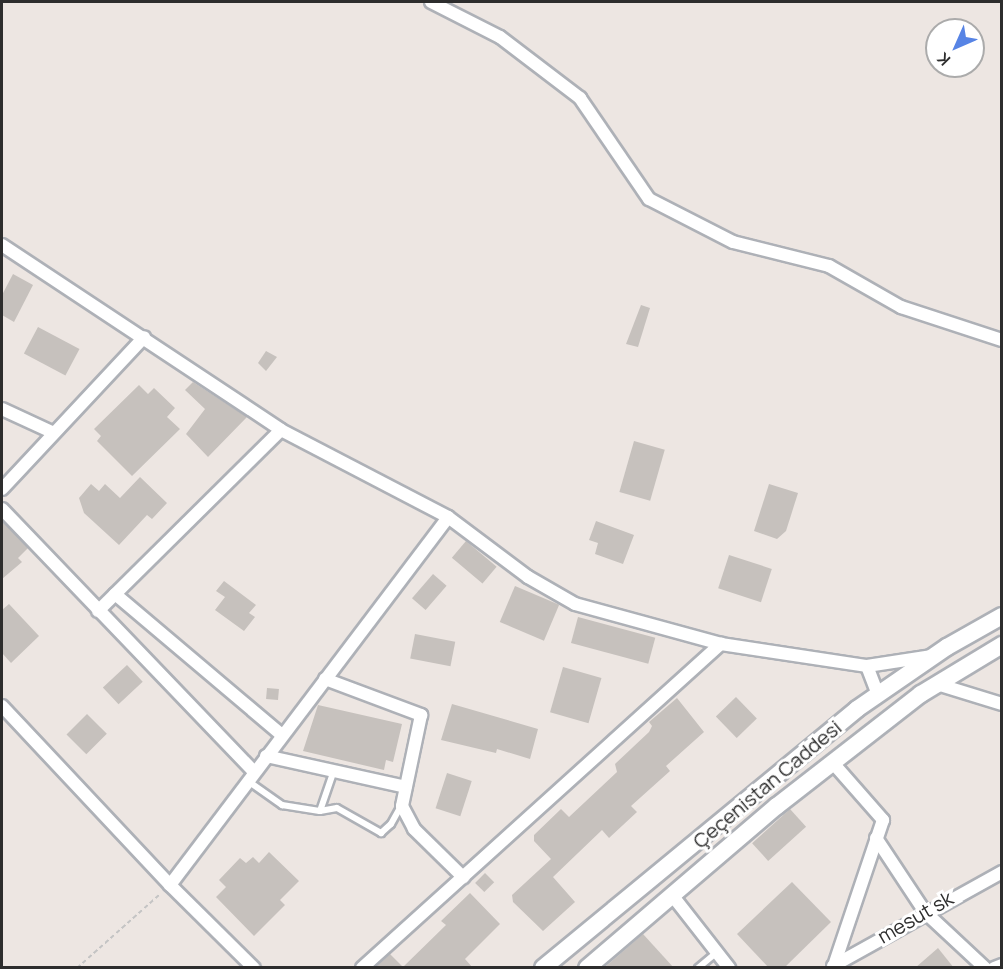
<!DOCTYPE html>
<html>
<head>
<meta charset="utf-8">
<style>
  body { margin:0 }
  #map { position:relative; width:1003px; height:969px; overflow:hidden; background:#ede6e2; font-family:Manrope,sans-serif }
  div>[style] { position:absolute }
  .building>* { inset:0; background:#c6c1bd; transform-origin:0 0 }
  .path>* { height:2px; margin-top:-1px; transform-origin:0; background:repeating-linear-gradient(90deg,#c4c4c4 0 4.5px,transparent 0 7.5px) }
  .roads { filter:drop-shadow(2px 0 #aeb1b7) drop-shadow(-2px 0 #aeb1b7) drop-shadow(0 2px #aeb1b7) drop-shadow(0 -2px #aeb1b7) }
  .service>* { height:6px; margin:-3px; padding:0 3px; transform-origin:3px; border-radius:3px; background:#fff }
  .minor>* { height:12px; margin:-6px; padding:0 6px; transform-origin:6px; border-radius:6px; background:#fff }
  .secondary>* { height:16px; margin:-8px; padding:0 8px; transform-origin:8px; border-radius:8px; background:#fff }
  span { translate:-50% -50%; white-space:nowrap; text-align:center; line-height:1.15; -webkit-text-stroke:6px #fff; paint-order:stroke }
  .street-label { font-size:20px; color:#2d2d2d }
  .frame { position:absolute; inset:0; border:3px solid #2d2d2d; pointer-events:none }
  .north { position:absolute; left:925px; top:18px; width:60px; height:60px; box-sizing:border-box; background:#fff; border:2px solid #ababab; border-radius:50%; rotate:225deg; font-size:16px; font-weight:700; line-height:24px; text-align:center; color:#2d2d2d }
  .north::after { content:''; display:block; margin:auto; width:21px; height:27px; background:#5784e5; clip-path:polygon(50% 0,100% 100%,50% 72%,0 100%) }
</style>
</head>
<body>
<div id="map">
  <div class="building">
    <div style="clip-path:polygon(13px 274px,33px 285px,14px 322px,2px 315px,2px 295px)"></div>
    <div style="clip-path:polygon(641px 305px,650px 308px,638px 347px,626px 344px)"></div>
    <div style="left:38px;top:327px;width:47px;height:30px;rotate:28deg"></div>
    <div style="clip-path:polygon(266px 351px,277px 357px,266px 371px,258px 363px)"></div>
    <div style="clip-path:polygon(193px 382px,247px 417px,208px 457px,186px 434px,205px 409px,185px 390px)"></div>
    <div style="clip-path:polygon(139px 385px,148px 394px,154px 388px,175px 408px,167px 417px,180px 429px,132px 476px,97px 441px,101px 436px,94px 429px)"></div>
    <div style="left:634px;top:441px;width:32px;height:53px;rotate:16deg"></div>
    <div style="clip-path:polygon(140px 477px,167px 503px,152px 519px,147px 515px,119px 545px,84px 513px,79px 498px,91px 484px,99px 491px,105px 484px,120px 498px)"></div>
    <div style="clip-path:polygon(769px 484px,798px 493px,786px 531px,777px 539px,754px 531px)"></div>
    <div style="clip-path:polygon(2px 520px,28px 548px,18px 558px,22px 562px,2px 579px)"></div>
    <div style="clip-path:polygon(596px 521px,634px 535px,623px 564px,595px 554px,598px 543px,589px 540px)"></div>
    <div style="left:466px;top:541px;width:40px;height:22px;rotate:40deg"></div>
    <div style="left:729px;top:555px;width:45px;height:35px;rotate:18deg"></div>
    <div style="left:433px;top:574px;width:18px;height:32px;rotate:41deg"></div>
    <div style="clip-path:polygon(224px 581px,256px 605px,249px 613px,255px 617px,244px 631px,215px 610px,225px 597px,216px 591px)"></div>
    <div style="left:515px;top:586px;width:48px;height:39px;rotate:23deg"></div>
    <div style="clip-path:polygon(9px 604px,39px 636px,11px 663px,2px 653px,2px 610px)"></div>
    <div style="left:578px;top:617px;width:80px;height:27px;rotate:15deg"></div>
    <div style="left:415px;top:634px;width:41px;height:25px;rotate:11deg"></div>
    <div style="left:127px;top:665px;width:23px;height:33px;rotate:47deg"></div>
    <div style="left:563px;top:667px;width:40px;height:47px;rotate:16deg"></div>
    <div style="left:267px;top:688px;width:12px;height:11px;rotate:5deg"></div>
    <div style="left:736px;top:697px;width:30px;height:28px;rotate:46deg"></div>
    <div style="clip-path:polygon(677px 698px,704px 732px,666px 766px,670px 771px,631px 806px,637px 812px,609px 838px,602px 830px,553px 877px,575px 902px,543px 931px,513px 902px,512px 895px,551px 859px,534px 841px,534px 835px,561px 809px,569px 817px,617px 772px,615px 764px,649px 732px,652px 726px,649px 722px)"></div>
    <div style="clip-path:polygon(452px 704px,538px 729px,530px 759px,497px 749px,496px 753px,441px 740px)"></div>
    <div style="clip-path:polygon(318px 705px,402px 724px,393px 762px,386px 760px,384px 770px,303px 751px)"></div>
    <div style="left:87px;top:714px;width:28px;height:29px;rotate:45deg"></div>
    <div style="left:447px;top:773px;width:26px;height:37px;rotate:18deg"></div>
    <div style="left:790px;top:809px;width:24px;height:51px;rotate:48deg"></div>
    <div style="clip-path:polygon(269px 852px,299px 881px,280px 900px,285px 905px,254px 936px,216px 897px,226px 887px,219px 880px,240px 858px,246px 863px,253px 857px,259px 863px)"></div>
    <div style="left:485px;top:873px;width:13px;height:14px;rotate:45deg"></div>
    <div style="clip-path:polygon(792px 882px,831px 922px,784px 968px,769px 968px,737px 934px)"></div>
    <div style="clip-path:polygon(470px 893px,500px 924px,465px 959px,473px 968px,375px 968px,390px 954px,403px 967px,446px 925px,441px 921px)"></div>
    <div style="clip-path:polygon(643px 934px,674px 968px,604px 968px)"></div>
    <div style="clip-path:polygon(938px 948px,954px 968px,915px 968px)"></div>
  </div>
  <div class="path">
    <div style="left:77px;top:968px;width:111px;rotate:-41.7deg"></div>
  </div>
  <div class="roads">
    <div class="service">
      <div style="left:248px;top:781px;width:42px;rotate:35.2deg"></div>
      <div style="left:282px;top:805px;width:38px;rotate:9deg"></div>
      <div style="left:320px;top:811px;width:17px;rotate:-10deg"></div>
      <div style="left:337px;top:808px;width:51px;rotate:29.6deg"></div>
      <div style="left:381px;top:833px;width:13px;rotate:-42deg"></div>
      <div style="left:391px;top:824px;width:21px;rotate:-61deg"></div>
      <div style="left:320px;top:811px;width:40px;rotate:-71.1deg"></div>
      <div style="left:698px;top:968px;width:25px;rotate:-40deg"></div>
    </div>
    <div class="minor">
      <div style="left:431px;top:2px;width:77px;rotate:26.9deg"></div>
      <div style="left:500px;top:37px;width:101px;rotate:37.3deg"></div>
      <div style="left:580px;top:98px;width:122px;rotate:55.7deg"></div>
      <div style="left:649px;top:199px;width:94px;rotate:27.1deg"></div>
      <div style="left:733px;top:242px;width:99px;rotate:14deg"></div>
      <div style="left:829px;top:266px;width:83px;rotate:29.7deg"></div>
      <div style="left:901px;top:307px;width:106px;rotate:18.1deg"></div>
      <div style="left:2px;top:245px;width:335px;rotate:33.5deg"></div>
      <div style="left:281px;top:430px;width:188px;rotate:27.5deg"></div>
      <div style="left:448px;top:517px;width:100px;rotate:36.9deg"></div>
      <div style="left:528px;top:577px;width:54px;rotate:29.9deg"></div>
      <div style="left:575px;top:604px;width:151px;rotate:15.3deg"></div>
      <div style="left:721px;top:644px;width:148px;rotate:8.6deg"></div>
      <div style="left:867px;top:666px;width:66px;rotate:-8.7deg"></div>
      <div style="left:2px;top:409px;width:57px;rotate:24.8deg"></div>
      <div style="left:2px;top:489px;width:208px;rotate:-46.9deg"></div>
      <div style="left:2px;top:509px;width:364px;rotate:46.2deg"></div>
      <div style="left:115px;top:594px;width:219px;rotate:40.2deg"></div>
      <div style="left:98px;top:611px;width:257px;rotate:-44.7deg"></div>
      <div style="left:867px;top:666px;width:30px;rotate:69deg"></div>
      <div style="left:325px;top:679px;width:103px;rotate:20.6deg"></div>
      <div style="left:421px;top:715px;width:93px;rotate:101.8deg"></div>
      <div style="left:402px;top:806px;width:26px;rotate:62deg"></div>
      <div style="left:414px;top:829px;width:69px;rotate:44.4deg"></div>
      <div style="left:937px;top:684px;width:68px;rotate:17.1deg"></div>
      <div style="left:2px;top:706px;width:245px;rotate:46.8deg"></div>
      <div style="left:170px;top:885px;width:118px;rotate:44.7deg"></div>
      <div style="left:266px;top:756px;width:143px;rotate:12.5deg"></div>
      <div style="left:833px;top:763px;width:76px;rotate:48.7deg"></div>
      <div style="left:883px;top:820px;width:151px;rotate:108.6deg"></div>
      <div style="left:876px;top:838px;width:89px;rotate:56.5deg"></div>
      <div style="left:925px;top:912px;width:82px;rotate:43deg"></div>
      <div style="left:170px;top:885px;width:461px;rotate:-52.9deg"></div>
      <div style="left:672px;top:895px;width:93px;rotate:52deg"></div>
      <div style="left:833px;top:966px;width:193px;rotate:-29.1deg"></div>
      <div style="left:362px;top:968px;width:484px;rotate:-42.1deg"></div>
      <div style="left:994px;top:968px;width:9px;rotate:-21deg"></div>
    </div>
    <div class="secondary">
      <div style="left:543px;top:968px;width:407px;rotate:-39.5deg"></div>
      <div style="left:857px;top:709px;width:109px;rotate:-34.6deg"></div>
      <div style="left:947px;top:647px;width:63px;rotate:-29.4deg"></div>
      <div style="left:587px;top:968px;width:250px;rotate:-40.5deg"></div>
      <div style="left:777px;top:806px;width:182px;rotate:-37.9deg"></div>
      <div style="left:921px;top:694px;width:95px;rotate:-31.2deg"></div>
    </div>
  </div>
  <div class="street-label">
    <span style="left:767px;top:784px;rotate:-40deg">Çeçenistan Caddesi</span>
    <span style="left:915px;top:917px;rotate:-30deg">mesut sk</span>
  </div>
  <div class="frame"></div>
  <div class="north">K</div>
</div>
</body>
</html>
